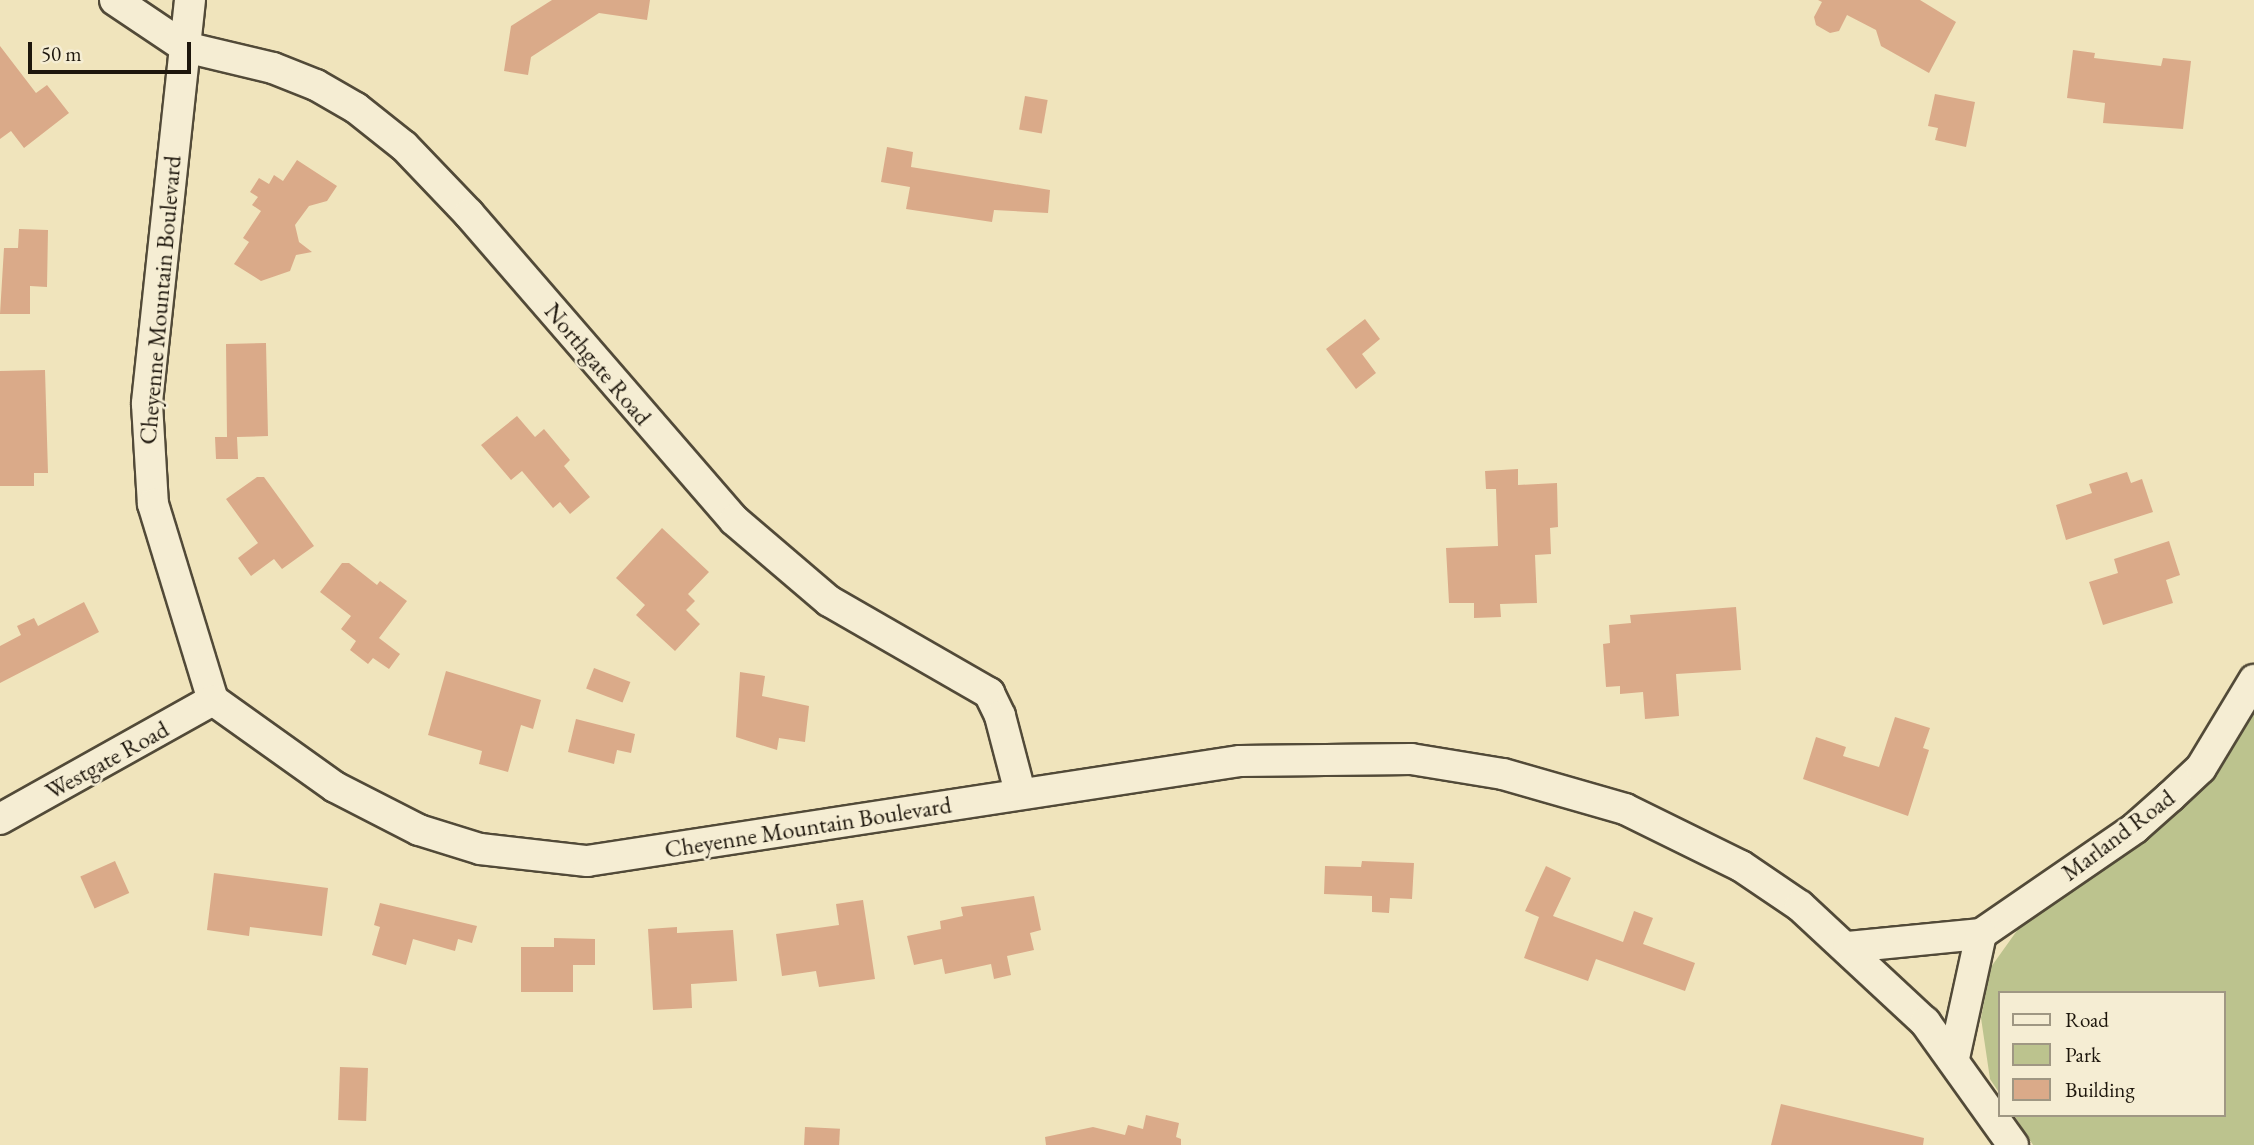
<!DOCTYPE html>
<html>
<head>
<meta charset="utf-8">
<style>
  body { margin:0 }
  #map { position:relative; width:2254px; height:1145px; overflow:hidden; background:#f0e4bc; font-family:"EB Garamond",serif }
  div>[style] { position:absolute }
  .green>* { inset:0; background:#bcc38e }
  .building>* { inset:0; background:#daaa89; transform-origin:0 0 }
  .roads { filter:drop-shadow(2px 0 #524a38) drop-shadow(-2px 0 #524a38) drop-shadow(0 2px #524a38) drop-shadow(0 -2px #524a38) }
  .minor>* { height:30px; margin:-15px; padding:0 15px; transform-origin:15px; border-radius:15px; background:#f5edd3 }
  span { translate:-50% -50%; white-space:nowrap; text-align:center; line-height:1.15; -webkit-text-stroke:5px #f5edd3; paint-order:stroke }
  .street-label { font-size:24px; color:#1d160c }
  .legend { position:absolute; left:1998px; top:991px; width:228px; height:126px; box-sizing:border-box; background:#f5edd3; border:2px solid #9f9783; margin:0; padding:9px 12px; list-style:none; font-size:21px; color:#1d160c }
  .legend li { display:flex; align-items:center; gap:14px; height:35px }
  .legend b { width:35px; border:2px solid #9f9783 }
  .scale { position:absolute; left:28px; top:42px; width:163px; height:32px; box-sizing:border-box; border:4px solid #1d160c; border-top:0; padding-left:9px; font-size:21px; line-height:24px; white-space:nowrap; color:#1d160c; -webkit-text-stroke:5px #f5edd3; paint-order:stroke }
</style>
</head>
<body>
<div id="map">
  <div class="green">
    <div style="clip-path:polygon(2254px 711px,2254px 1145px,2033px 1145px,2014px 1115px,2224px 1115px,2224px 993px,2000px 993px,2000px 1094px,1990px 1079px,1981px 1018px,1991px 967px,2021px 925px,2186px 802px,2221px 767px)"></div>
  </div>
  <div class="building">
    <div style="clip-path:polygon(552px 0,650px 0,647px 20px,599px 13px,531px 57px,528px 75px,504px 71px,511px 26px)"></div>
    <div style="clip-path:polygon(1818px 0,1920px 0,1956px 22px,1929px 73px,1881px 46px,1876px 30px,1847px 15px,1839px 31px,1830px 33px,1816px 25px,1814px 17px,1822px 2px)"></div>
    <div style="clip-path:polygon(0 46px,36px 93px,47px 85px,69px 113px,24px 148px,11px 131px,0 139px)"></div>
    <div style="clip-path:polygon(2073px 50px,2095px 53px,2094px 58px,2161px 66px,2163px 58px,2191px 61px,2183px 129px,2103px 123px,2105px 103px,2067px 98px)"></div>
    <div style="clip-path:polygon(1935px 94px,1975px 102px,1966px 147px,1935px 140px,1938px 128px,1928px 126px)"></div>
    <div style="left:1025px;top:96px;width:23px;height:34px;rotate:10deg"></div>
    <div style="clip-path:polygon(887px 147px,913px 152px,911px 167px,1050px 190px,1048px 213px,994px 210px,992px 222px,906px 209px,910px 187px,881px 182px)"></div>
    <div style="clip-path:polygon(297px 160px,337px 186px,327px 201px,309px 206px,295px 225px,299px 242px,312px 252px,296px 255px,290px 271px,261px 281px,234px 264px,249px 242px,243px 238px,261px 211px,252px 205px,258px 197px,250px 192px,259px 178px,269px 184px,274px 175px,283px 181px)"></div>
    <div style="clip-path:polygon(19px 229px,48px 230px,47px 287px,30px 286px,30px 314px,0 314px,4px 248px,18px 248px)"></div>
    <div style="clip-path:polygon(1365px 319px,1380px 339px,1362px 354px,1376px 373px,1356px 389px,1326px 349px)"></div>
    <div style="clip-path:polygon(266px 343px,268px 436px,237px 437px,238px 459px,216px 459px,215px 437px,227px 437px,226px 344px)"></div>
    <div style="clip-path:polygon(45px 370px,48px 473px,34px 473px,34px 486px,0 486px,0 371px)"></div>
    <div style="clip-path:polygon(517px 416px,535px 437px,544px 429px,570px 460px,564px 466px,590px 497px,570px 514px,560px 502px,553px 508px,522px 471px,511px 480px,481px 445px)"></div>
    <div style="clip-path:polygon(1518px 469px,1518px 485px,1557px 483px,1558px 527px,1550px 528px,1551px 554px,1535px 555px,1537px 603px,1500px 604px,1501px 617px,1474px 618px,1474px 603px,1449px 603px,1446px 548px,1498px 546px,1496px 489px,1486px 489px,1485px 471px)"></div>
    <div style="clip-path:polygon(2127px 472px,2131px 483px,2142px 479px,2153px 512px,2066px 540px,2056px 505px,2092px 493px,2089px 484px)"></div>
    <div style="clip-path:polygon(257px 477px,264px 477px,314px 546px,282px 569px,274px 559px,251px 576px,238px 558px,258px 543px,226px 499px)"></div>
    <div style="clip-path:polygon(662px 528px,709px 572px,688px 594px,695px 601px,686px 610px,700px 624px,675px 651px,636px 615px,645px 605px,616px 578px)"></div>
    <div style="clip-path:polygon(2169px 541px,2180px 575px,2166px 580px,2173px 603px,2103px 625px,2089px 582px,2118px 573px,2114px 559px)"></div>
    <div style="clip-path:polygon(342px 563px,349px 563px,377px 585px,380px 581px,407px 601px,379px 638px,400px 654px,389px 669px,373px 658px,368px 664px,350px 650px,356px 641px,341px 629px,351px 616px,320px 592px)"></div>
    <div style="clip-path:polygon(84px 602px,99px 632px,0 683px,0 646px,21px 635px,17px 626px,34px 618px,38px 626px)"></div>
    <div style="clip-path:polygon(1736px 607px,1741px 670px,1676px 674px,1679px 716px,1645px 719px,1643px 692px,1620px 694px,1620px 686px,1606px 687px,1603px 644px,1610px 643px,1609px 625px,1631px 623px,1630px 615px)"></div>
    <div style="left:594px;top:668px;width:39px;height:22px;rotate:21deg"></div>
    <div style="clip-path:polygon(446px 671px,541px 700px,533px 729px,521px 725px,508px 772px,479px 764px,482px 751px,428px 735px)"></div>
    <div style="clip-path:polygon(740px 672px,765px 676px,762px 696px,809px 706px,805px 742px,779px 738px,777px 750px,736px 737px)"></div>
    <div style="clip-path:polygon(1895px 717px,1930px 728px,1923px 748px,1929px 750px,1908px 816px,1803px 779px,1816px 737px,1846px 747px,1843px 756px,1879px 767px)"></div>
    <div style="clip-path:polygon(576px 719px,635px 734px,631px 753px,617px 750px,614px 764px,568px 752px)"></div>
    <div style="left:115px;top:861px;width:35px;height:38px;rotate:66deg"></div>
    <div style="clip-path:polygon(1362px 861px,1414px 863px,1412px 899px,1390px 898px,1389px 913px,1372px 912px,1372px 896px,1324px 894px,1325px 866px,1361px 867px)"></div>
    <div style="clip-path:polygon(1546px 866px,1571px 878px,1553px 916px,1623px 942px,1634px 911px,1653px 918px,1643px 944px,1695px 963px,1685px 991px,1596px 959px,1588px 981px,1524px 958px,1539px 917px,1525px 911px)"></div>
    <div style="clip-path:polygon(214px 873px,328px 888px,322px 936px,250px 927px,249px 936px,207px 930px)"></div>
    <div style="clip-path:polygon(1034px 896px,1041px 930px,1030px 933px,1034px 950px,1007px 956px,1011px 975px,994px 979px,991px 964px,945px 974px,942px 959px,914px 965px,907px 936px,941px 929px,940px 921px,963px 916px,961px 907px)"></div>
    <div style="clip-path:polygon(863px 900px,875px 979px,819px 987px,816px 971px,782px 976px,776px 934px,839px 925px,836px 904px)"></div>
    <div style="clip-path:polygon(380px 903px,477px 926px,472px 943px,458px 939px,455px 951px,413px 939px,406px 965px,372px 955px,380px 927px,374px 925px)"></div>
    <div style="clip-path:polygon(677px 927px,677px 933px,733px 930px,737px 981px,691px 984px,692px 1008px,653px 1010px,648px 929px)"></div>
    <div style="clip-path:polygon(554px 938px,595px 939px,595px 965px,573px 965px,573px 992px,521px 992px,521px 947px,554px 947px)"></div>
    <div style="left:340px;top:1067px;width:28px;height:53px;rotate:2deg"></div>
    <div style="clip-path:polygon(1781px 1104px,1924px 1138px,1923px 1145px,1771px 1145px)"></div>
    <div style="clip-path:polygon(1146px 1115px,1179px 1123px,1176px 1137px,1181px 1139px,1181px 1145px,1046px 1145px,1045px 1137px,1093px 1127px,1125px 1135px,1128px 1125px,1143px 1129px)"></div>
    <div style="left:805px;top:1127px;width:35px;height:18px;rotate:3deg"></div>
  </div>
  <div class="roads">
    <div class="minor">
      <div style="left:115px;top:0;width:84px;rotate:33.9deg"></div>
      <div style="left:185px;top:47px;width:90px;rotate:13.4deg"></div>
      <div style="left:273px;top:68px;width:46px;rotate:21.6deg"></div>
      <div style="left:316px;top:85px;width:46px;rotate:29.9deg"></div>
      <div style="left:356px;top:108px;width:61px;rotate:38.4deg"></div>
      <div style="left:404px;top:146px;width:94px;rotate:46.3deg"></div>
      <div style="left:469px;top:214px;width:405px;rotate:49.1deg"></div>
      <div style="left:734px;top:520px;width:125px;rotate:40.5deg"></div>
      <div style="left:829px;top:601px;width:185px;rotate:29.9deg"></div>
      <div style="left:989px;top:693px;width:25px;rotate:64deg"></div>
      <div style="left:1000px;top:716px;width:79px;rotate:75.3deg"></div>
      <div style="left:190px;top:0;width:406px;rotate:96.1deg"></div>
      <div style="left:147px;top:404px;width:100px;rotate:86.6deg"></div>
      <div style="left:153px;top:504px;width:205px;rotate:73deg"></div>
      <div style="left:213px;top:700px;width:150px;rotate:35.5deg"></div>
      <div style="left:335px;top:787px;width:94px;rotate:27.1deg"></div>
      <div style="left:419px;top:830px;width:64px;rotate:17.3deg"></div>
      <div style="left:480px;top:849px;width:108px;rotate:6.4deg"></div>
      <div style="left:587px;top:861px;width:661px;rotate:-8.71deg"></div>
      <div style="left:1240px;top:761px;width:171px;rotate:-0.7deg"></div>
      <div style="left:1411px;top:759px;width:93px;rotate:9.3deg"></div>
      <div style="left:1503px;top:774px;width:127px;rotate:16deg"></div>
      <div style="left:1625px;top:809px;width:129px;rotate:26.2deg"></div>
      <div style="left:1741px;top:866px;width:71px;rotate:34.1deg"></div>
      <div style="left:1800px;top:906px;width:171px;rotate:42.9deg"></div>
      <div style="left:1925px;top:1022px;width:151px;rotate:54.4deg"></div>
      <div style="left:0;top:819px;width:244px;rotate:-29.2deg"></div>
      <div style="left:1981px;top:934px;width:187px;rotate:-34.5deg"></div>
      <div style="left:2135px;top:828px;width:47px;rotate:-41.5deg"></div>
      <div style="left:2170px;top:797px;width:42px;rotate:-43.1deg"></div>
      <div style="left:2201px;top:768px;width:103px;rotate:-58.9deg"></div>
      <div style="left:1848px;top:947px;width:134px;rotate:-5.6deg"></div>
      <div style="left:1954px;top:1058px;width:127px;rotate:-77.7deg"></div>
    </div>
  </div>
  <div class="street-label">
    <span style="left:160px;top:300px;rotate:-85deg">Cheyenne Mountain Boulevard</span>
    <span style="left:598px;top:364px;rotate:50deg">Northgate Road</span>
    <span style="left:107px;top:760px;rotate:-29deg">Westgate Road</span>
    <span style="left:808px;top:827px;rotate:-9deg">Cheyenne Mountain Boulevard</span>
    <span style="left:2118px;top:835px;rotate:-37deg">Marland Road</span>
  </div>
  <ul class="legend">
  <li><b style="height:9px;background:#f5edd3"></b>Road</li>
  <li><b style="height:19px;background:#bcc38e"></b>Park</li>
  <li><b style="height:19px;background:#daaa89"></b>Building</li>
  </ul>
  <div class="scale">50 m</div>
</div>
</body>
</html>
